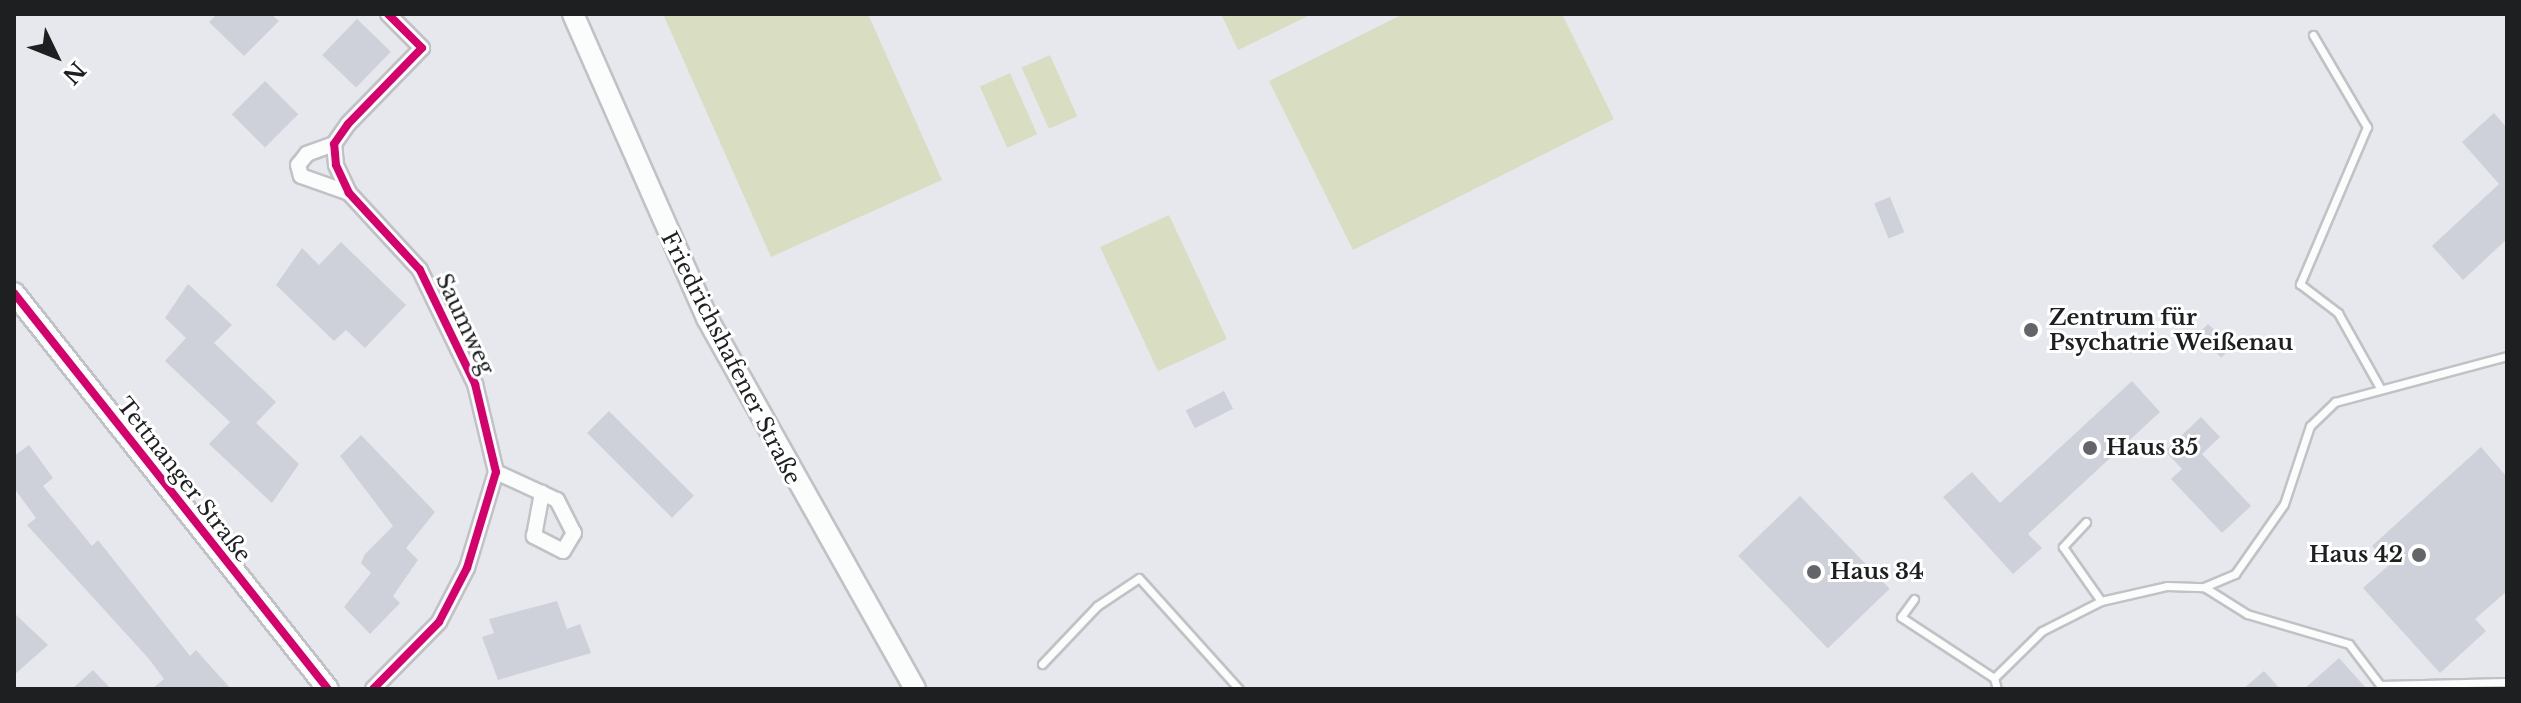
<!DOCTYPE html>
<html>
<head>
<meta charset="utf-8">
<style>
  body { margin:0 }
  #map { position:relative; width:2521px; height:703px; overflow:hidden; background:#e7e8ed; font-family:"Libre Baskerville",serif }
  div>[style] { position:absolute }
  .green>* { inset:0; background:#d9dec3; transform-origin:0 0 }
  .building>* { inset:0; background:#ced1d9; transform-origin:0 0 }
  .roads { filter:drop-shadow(2px 0 #c1c2c5) drop-shadow(-2px 0 #c1c2c5) drop-shadow(0 2px #c1c2c5) drop-shadow(0 -2px #c1c2c5) }
  .lane>* { height:7px; margin:-3.5px; padding:0 3.5px; transform-origin:3.5px; border-radius:3.5px; background:#fbfcfc }
  .street>* { height:14px; margin:-7px; padding:0 7px; transform-origin:7px; border-radius:7px; background:#fbfcfc }
  .secondary>* { height:20px; margin:-10px; padding:0 10px; transform-origin:10px; border-radius:10px; background:#fbfcfc }
  .cycleway>* { height:8px; margin:-4px; padding:0 4px; transform-origin:4px; border-radius:4px; background:#d6006c }
  .dots>* { width:22px; height:22px; translate:-50% -50%; box-sizing:border-box; border:4px solid #fff; border-radius:50% }
  span { translate:-50% -50%; white-space:nowrap; text-align:center; line-height:1.15; -webkit-text-stroke:6px #fff; paint-order:stroke }
  .poi-label { font-size:22px; color:#1d1f21; font-weight:700 }
  .left { translate:0 -50%; text-align:left }
  .right { translate:-100% -50%; text-align:right }
  .street-label { font-size:22px; color:#1d1f21 }
  .frame { position:absolute; inset:0; border:16px solid #1d1f21; pointer-events:none }
  .north { position:absolute; left:16px; top:16px; width:80px; height:80px; -webkit-text-stroke:6px #fff; paint-order:stroke; rotate:133deg; font-size:22px; font-weight:700; line-height:32px; text-align:center; color:#1d1f21 }
  .north::after { content:''; display:block; margin:auto; width:28px; height:36px; background:#1d1f21; clip-path:polygon(50% 0,100% 100%,50% 72%,0 100%) }
</style>
</head>
<body>
<div id="map">
  <div class="green">
    <div style="clip-path:polygon(663px 14px,868px 14px,942px 180px,771px 257px)"></div>
    <div style="clip-path:polygon(1221px 14px,1312px 14px,1238px 50px)"></div>
    <div style="clip-path:polygon(1403px 14px,1562px 14px,1614px 119px,1353px 250px,1269px 81px)"></div>
    <div style="left:1050px;top:55px;width:67px;height:31px;rotate:66deg"></div>
    <div style="left:1010px;top:73px;width:67px;height:33px;rotate:66deg"></div>
    <div style="left:1169px;top:215px;width:137px;height:76px;rotate:65deg"></div>
  </div>
  <div class="building">
    <div style="clip-path:polygon(217px 14px,271px 14px,279px 21px,244px 56px,209px 22px)"></div>
    <div style="left:357px;top:19px;width:47px;height:50px;rotate:44deg"></div>
    <div style="left:265px;top:81px;width:47px;height:47px;rotate:45deg"></div>
    <div style="clip-path:polygon(2494px 113px,2507px 128px,2507px 239px,2463px 280px,2432px 246px,2499px 184px,2462px 142px)"></div>
    <div style="left:1890px;top:197px;width:38px;height:17px;rotate:68deg"></div>
    <div style="clip-path:polygon(341px 242px,406px 305px,365px 348px,346px 330px,334px 341px,276px 285px,302px 248px,319px 265px)"></div>
    <div style="clip-path:polygon(188px 284px,232px 325px,214px 343px,276px 402px,256px 423px,299px 464px,272px 503px,209px 444px,230px 422px,165px 361px,186px 338px,165px 318px)"></div>
    <div style="left:2208px;top:324px;width:33px;height:15px;rotate:44deg"></div>
    <div style="clip-path:polygon(2132px 381px,2160px 412px,2028px 534px,2042px 548px,2013px 574px,1943px 497px,1972px 472px,2000px 503px)"></div>
    <div style="left:1224px;top:391px;width:20px;height:43px;rotate:63deg"></div>
    <div style="left:609px;top:411px;width:120px;height:31px;rotate:45deg"></div>
    <div style="clip-path:polygon(2201px 417px,2220px 437px,2202px 454px,2251px 506px,2222px 533px,2171px 479px,2182px 469px,2165px 451px)"></div>
    <div style="clip-path:polygon(361px 435px,435px 512px,406px 548px,418px 560px,393px 596px,400px 603px,370px 634px,344px 607px,371px 573px,361px 563px,365px 554px,393px 526px,340px 456px)"></div>
    <div style="clip-path:polygon(29px 445px,53px 478px,43px 486px,92px 546px,98px 540px,190px 656px,196px 650px,231px 689px,152px 689px,164px 679px,149px 659px,27px 525px,36px 518px,14px 488px,14px 456px)"></div>
    <div style="clip-path:polygon(2481px 447px,2507px 477px,2507px 591px,2475px 619px,2486px 631px,2440px 673px,2363px 588px,2389px 565px,2372px 546px)"></div>
    <div style="left:1800px;top:496px;width:129px;height:86px;rotate:46deg"></div>
    <div style="clip-path:polygon(557px 601px,567px 629px,580px 624px,591px 653px,498px 680px,482px 637px,494px 633px,489px 619px)"></div>
    <div style="clip-path:polygon(14px 613px,48px 645px,14px 675px)"></div>
    <div style="clip-path:polygon(2339px 658px,2367px 689px,2304px 689px)"></div>
    <div style="clip-path:polygon(93px 670px,111px 689px,72px 689px)"></div>
    <div style="clip-path:polygon(2264px 671px,2280px 689px,2243px 689px)"></div>
  </div>
  <div class="roads">
    <div class="lane">
      <div style="left:2313px;top:35px;width:107px;rotate:59.6deg"></div>
      <div style="left:2367px;top:127px;width:171px;rotate:113.1deg"></div>
      <div style="left:2300px;top:284px;width:48px;rotate:37.3deg"></div>
      <div style="left:2338px;top:313px;width:84px;rotate:60.7deg"></div>
      <div style="left:2086px;top:522px;width:34px;rotate:133deg"></div>
      <div style="left:2063px;top:547px;width:66px;rotate:54.9deg"></div>
      <div style="left:2101px;top:601px;width:68px;rotate:-12.8deg"></div>
      <div style="left:2167px;top:586px;width:37px;rotate:2deg"></div>
      <div style="left:2204px;top:587px;width:34px;rotate:-23deg"></div>
      <div style="left:2235px;top:574px;width:85px;rotate:-55deg"></div>
      <div style="left:2284px;top:504px;width:82px;rotate:-71.6deg"></div>
      <div style="left:2310px;top:426px;width:35px;rotate:-44deg"></div>
      <div style="left:2335px;top:402px;width:178px;rotate:-15deg"></div>
      <div style="left:2204px;top:587px;width:51px;rotate:32.1deg"></div>
      <div style="left:2247px;top:614px;width:106px;rotate:16.4deg"></div>
      <div style="left:2349px;top:644px;width:51px;rotate:52.9deg"></div>
      <div style="left:2380px;top:685px;width:127px;rotate:-1.4deg"></div>
      <div style="left:1914px;top:599px;width:22px;rotate:126deg"></div>
      <div style="left:1901px;top:617px;width:111px;rotate:33.3deg"></div>
      <div style="left:1994px;top:678px;width:11px;rotate:75deg"></div>
      <div style="left:1042px;top:664px;width:80px;rotate:-46.5deg"></div>
      <div style="left:1097px;top:606px;width:50px;rotate:-33.7deg"></div>
      <div style="left:1139px;top:578px;width:149px;rotate:48deg"></div>
      <div style="left:1994px;top:678px;width:67px;rotate:-44.4deg"></div>
      <div style="left:2042px;top:631px;width:66px;rotate:-27deg"></div>
    </div>
    <div class="street">
      <div style="left:334px;top:144px;width:29px;rotate:160deg"></div>
      <div style="left:307px;top:154px;width:14px;rotate:129deg"></div>
      <div style="left:298px;top:165px;width:11px;rotate:75deg"></div>
      <div style="left:301px;top:176px;width:51px;rotate:19.5deg"></div>
      <div style="left:496px;top:472px;width:67px;rotate:24.7deg"></div>
      <div style="left:557px;top:500px;width:37px;rotate:63deg"></div>
      <div style="left:574px;top:533px;width:21px;rotate:121deg"></div>
      <div style="left:563px;top:551px;width:33px;rotate:-153deg"></div>
      <div style="left:534px;top:536px;width:44px;rotate:-79.5deg"></div>
      <div style="left:373px;top:689px;width:94px;rotate:-45.4deg"></div>
      <div style="left:439px;top:622px;width:61px;rotate:-62.6deg"></div>
      <div style="left:467px;top:568px;width:100px;rotate:-73.2deg"></div>
      <div style="left:496px;top:472px;width:90px;rotate:-103.4deg"></div>
      <div style="left:475px;top:384px;width:127px;rotate:-115.8deg"></div>
      <div style="left:420px;top:270px;width:105px;rotate:-132.7deg"></div>
      <div style="left:349px;top:193px;width:31px;rotate:-115deg"></div>
      <div style="left:336px;top:165px;width:21px;rotate:-95deg"></div>
      <div style="left:334px;top:144px;width:24px;rotate:-55deg"></div>
      <div style="left:348px;top:124px;width:106px;rotate:-45.8deg"></div>
      <div style="left:422px;top:48px;width:48px;rotate:-135deg"></div>
    </div>
    <div class="secondary">
      <div style="left:573px;top:14px;width:332px;rotate:66.2deg"></div>
      <div style="left:707px;top:318px;width:425px;rotate:60.7deg"></div>
      <div style="left:14px;top:293px;width:505px;rotate:51.59deg"></div>
    </div>
  </div>
  <div class="cycleway">
    <div style="left:14px;top:293px;width:505px;rotate:51.59deg"></div>
    <div style="left:373px;top:689px;width:94px;rotate:-45.4deg"></div>
    <div style="left:439px;top:622px;width:61px;rotate:-62.6deg"></div>
    <div style="left:467px;top:568px;width:100px;rotate:-73.2deg"></div>
    <div style="left:496px;top:472px;width:90px;rotate:-103.4deg"></div>
    <div style="left:475px;top:384px;width:127px;rotate:-115.8deg"></div>
    <div style="left:420px;top:270px;width:105px;rotate:-132.7deg"></div>
    <div style="left:349px;top:193px;width:31px;rotate:-115deg"></div>
    <div style="left:336px;top:165px;width:21px;rotate:-95deg"></div>
    <div style="left:334px;top:144px;width:24px;rotate:-55deg"></div>
    <div style="left:348px;top:124px;width:106px;rotate:-45.8deg"></div>
    <div style="left:422px;top:48px;width:48px;rotate:-135deg"></div>
  </div>
  <div class="dots">
    <div style="left:2031px;top:330px;background:#646568"></div>
    <div style="left:2090px;top:448px;background:#646568"></div>
    <div style="left:2419px;top:555px;background:#646568"></div>
    <div style="left:1814px;top:572px;background:#646568"></div>
  </div>
  <div class="poi-label">
    <span class="left" style="left:2049px;top:330px">Zentrum für<br>Psychatrie Weißenau</span>
    <span class="left" style="left:2106px;top:448px">Haus 35</span>
    <span class="right" style="left:2403px;top:555px">Haus 42</span>
    <span class="left" style="left:1830px;top:572px">Haus 34</span>
  </div>
  <div class="street-label">
    <span style="left:465px;top:324px;rotate:65deg">Saumweg</span>
    <span style="left:731px;top:358px;rotate:63deg">Friedrichshafener Straße</span>
    <span style="left:184px;top:480px;rotate:52deg">Tettnanger Straße</span>
  </div>
  <div class="frame"></div>
  <div class="north">N</div>
</div>
</body>
</html>
